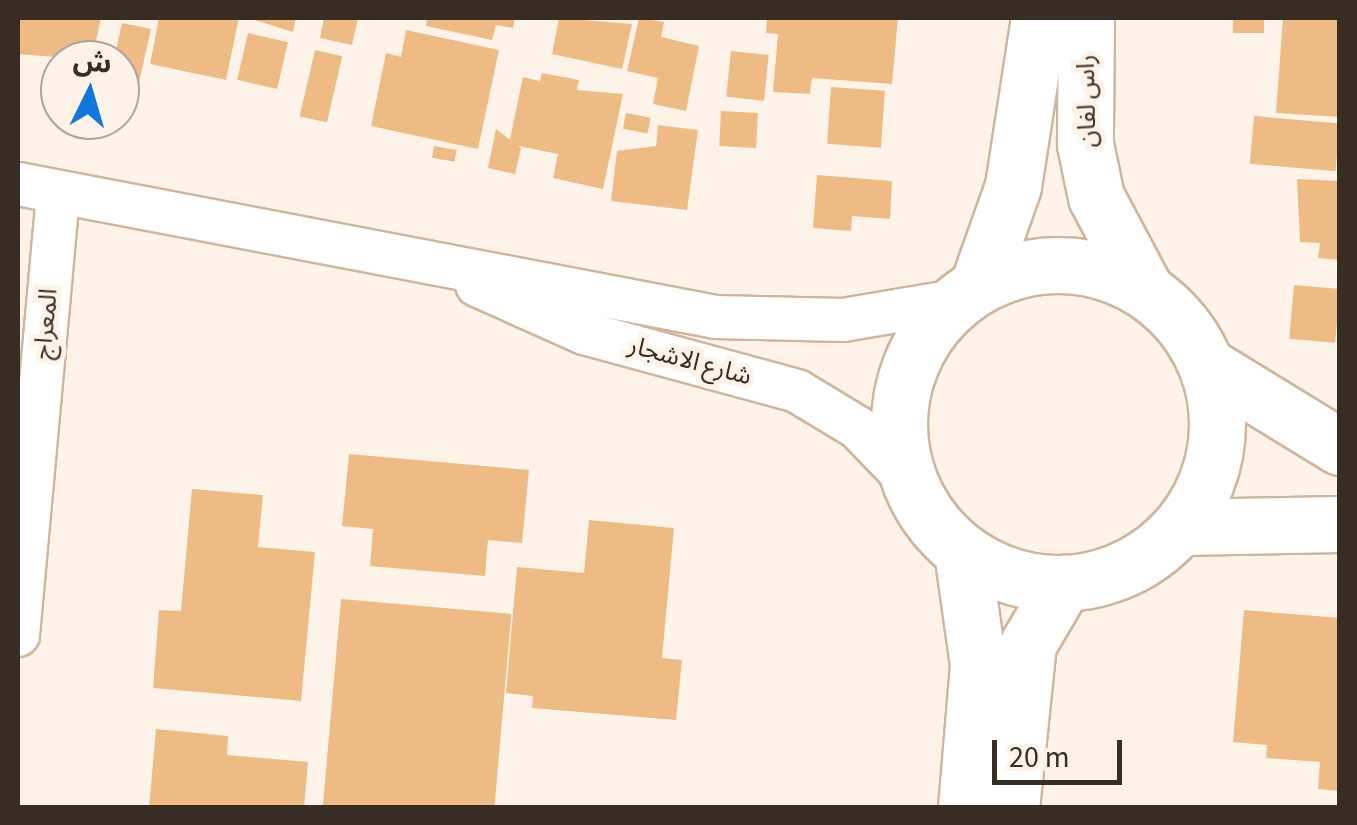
<!DOCTYPE html>
<html>
<head>
<meta charset="utf-8">
<style>
  body { margin:0 }
  #map { position:relative; width:1357px; height:825px; overflow:hidden; background:#fdf3e8; font-family:"Source Sans 3","Noto Sans Arabic",sans-serif }
  div>[style] { position:absolute }
  .building>* { inset:0; background:#efbb84; transform-origin:0 0 }
  .roads { filter:drop-shadow(2px 0 #cfb59b) drop-shadow(-2px 0 #cfb59b) drop-shadow(0 2px #cfb59b) drop-shadow(0 -2px #cfb59b) }
  .street>* { height:42px; margin:-21px; padding:0 21px; transform-origin:21px; border-radius:21px; background:#fff }
  .secondary>* { height:55px; margin:-27.5px; padding:0 27.5px; transform-origin:27.5px; border-radius:27.5px; background:#fff }
  .secondary>.ring { margin:-27.5px; padding:0; box-sizing:content-box; background:none; border:55px solid #fff; border-radius:50% }
  span { translate:-50% -50%; white-space:nowrap; text-align:center; line-height:1.15; -webkit-text-stroke:10px #fdf3e8; paint-order:stroke }
  .street-label { font-size:25px; color:#372d23 }
  .frame { position:absolute; inset:0; border:20px solid #372d23; pointer-events:none }
  .north { position:absolute; left:40px; top:40px; width:100px; height:100px; box-sizing:border-box; background:#fdf3e8; border:2px solid #aea499; border-radius:50%; rotate:5deg; font-size:28px; font-weight:700; line-height:40px; text-align:center; color:#372d23 }
  .north::after { content:''; display:block; margin:auto; width:35px; height:45px; background:#1375de; clip-path:polygon(50% 0,100% 100%,50% 72%,0 100%) }
  .scale { position:absolute; left:992px; top:740px; width:130px; height:45px; box-sizing:border-box; border:5px solid #372d23; border-top:0; padding-left:12px; font-size:30px; line-height:35px; white-space:nowrap; color:#372d23; -webkit-text-stroke:8px #fdf3e8; paint-order:stroke }
</style>
</head>
<body>
<div id="map">
  <div class="building">
    <div style="clip-path:polygon(18px 18px,101px 18px,92px 60px,18px 54px)"></div>
    <div style="clip-path:polygon(159px 18px,239px 18px,226px 80px,150px 64px)"></div>
    <div style="clip-path:polygon(248px 18px,296px 18px,293px 32px)"></div>
    <div style="clip-path:polygon(324px 18px,358px 18px,352px 45px,320px 38px)"></div>
    <div style="clip-path:polygon(427px 18px,515px 18px,513px 28px,496px 25px,492px 40px,426px 26px)"></div>
    <div style="clip-path:polygon(559px 18px,632px 24px,622px 69px,552px 54px)"></div>
    <div style="clip-path:polygon(639px 18px,664px 22px,661px 37px,699px 46px,686px 111px,653px 104px,658px 78px,627px 71px)"></div>
    <div style="clip-path:polygon(767px 18px,898px 18px,892px 84px,812px 78px,810px 94px,773px 92px,778px 34px,766px 33px)"></div>
    <div style="left:1233px;top:18px;width:31px;height:15px"></div>
    <div style="clip-path:polygon(1283px 18px,1340px 18px,1340px 117px,1276px 113px)"></div>
    <div style="clip-path:polygon(122px 23px,151px 29px,138px 87px,120px 83px,114px 60px)"></div>
    <div style="clip-path:polygon(406px 30px,499px 50px,478px 149px,371px 126px,386px 53px,401px 57px)"></div>
    <div style="left:248px;top:33px;width:41px;height:48px;rotate:13deg"></div>
    <div style="left:315px;top:50px;width:28px;height:68px;rotate:13deg"></div>
    <div style="left:731px;top:51px;width:38px;height:46px;rotate:6deg"></div>
    <div style="clip-path:polygon(542px 73px,579px 80px,577px 90px,623px 94px,603px 189px,553px 178px,558px 154px,509px 144px,523px 77px,540px 81px)"></div>
    <div style="left:831px;top:87px;width:54px;height:57px;rotate:4deg"></div>
    <div style="left:721px;top:111px;width:37px;height:35px;rotate:3deg"></div>
    <div style="left:626px;top:113px;width:25px;height:16px;rotate:11deg"></div>
    <div style="left:1254px;top:116px;width:86px;height:48px;rotate:5deg"></div>
    <div style="clip-path:polygon(658px 125px,698px 130px,687px 210px,611px 201px,617px 151px,656px 146px)"></div>
    <div style="clip-path:polygon(496px 129px,521px 148px,515px 174px,488px 168px)"></div>
    <div style="left:434px;top:146px;width:23px;height:12px;rotate:10deg"></div>
    <div style="clip-path:polygon(817px 175px,892px 181px,890px 219px,852px 216px,851px 231px,813px 228px)"></div>
    <div style="clip-path:polygon(1297px 179px,1340px 181px,1340px 260px,1318px 258px,1320px 243px,1300px 242px)"></div>
    <div style="left:1294px;top:285px;width:46px;height:54px;rotate:5deg"></div>
    <div style="clip-path:polygon(349px 454px,529px 470px,522px 543px,488px 540px,485px 576px,370px 566px,373px 529px,342px 526px)"></div>
    <div style="clip-path:polygon(192px 489px,263px 495px,258px 547px,315px 552px,301px 701px,153px 688px,159px 610px,181px 611px)"></div>
    <div style="clip-path:polygon(589px 520px,674px 528px,662px 658px,682px 660px,676px 720px,532px 708px,533px 696px,506px 693px,517px 567px,584px 573px)"></div>
    <div style="left:341px;top:599px;width:171px;height:210px;rotate:5deg"></div>
    <div style="clip-path:polygon(1244px 610px,1340px 618px,1340px 791px,1318px 789px,1320px 762px,1266px 758px,1267px 745px,1233px 742px)"></div>
    <div style="clip-path:polygon(156px 729px,228px 736px,227px 755px,308px 762px,304px 808px,149px 808px)"></div>
  </div>
  <div class="roads">
    <div class="street">
      <div style="left:18px;top:184px;width:711px;rotate:10.79deg"></div>
      <div style="left:716px;top:317px;width:127px;rotate:1.4deg"></div>
      <div style="left:843px;top:320px;width:114px;rotate:-9.6deg"></div>
      <div style="left:477px;top:285px;width:117px;rotate:24.2deg"></div>
      <div style="left:584px;top:333px;width:221px;rotate:15.2deg"></div>
      <div style="left:797px;top:391px;width:71px;rotate:31.2deg"></div>
      <div style="left:858px;top:428px;width:71px;rotate:46.1deg"></div>
      <div style="left:18px;top:635px;width:444px;rotate:-84.8deg"></div>
    </div>
    <div class="secondary">
      <div style="left:1086px;top:18px;width:126px;rotate:90.5deg"></div>
      <div style="left:1085px;top:144px;width:54px;rotate:78.3deg"></div>
      <div style="left:1096px;top:197px;width:106px;rotate:62deg"></div>
      <div class="ring" style="left:899px;top:265px;width:263px;height:263px"></div>
      <div style="left:978px;top:285px;width:105px;rotate:-70.5deg"></div>
      <div style="left:1013px;top:186px;width:170px;rotate:-81.2deg"></div>
      <div style="left:1206px;top:365px;width:157px;rotate:31.5deg"></div>
      <div style="left:1180px;top:527px;width:160px;rotate:-1.1deg"></div>
      <div style="left:962px;top:552px;width:114px;rotate:81.9deg"></div>
      <div style="left:978px;top:665px;width:144px;rotate:94.8deg"></div>
      <div style="left:1011px;top:808px;width:165px;rotate:-84.1deg"></div>
      <div style="left:1028px;top:644px;width:71px;rotate:-59.5deg"></div>
    </div>
  </div>
  <div class="street-label">
    <span style="left:1087px;top:101px;rotate:-91deg">راس لفان</span>
    <span style="left:46px;top:324px;rotate:-85deg">المعراج</span>
    <span style="left:690px;top:361px;rotate:15deg">شارع الاشجار</span>
  </div>
  <div class="frame"></div>
  <div class="north">ش</div>
  <div class="scale">20 m</div>
</div>
</body>
</html>
